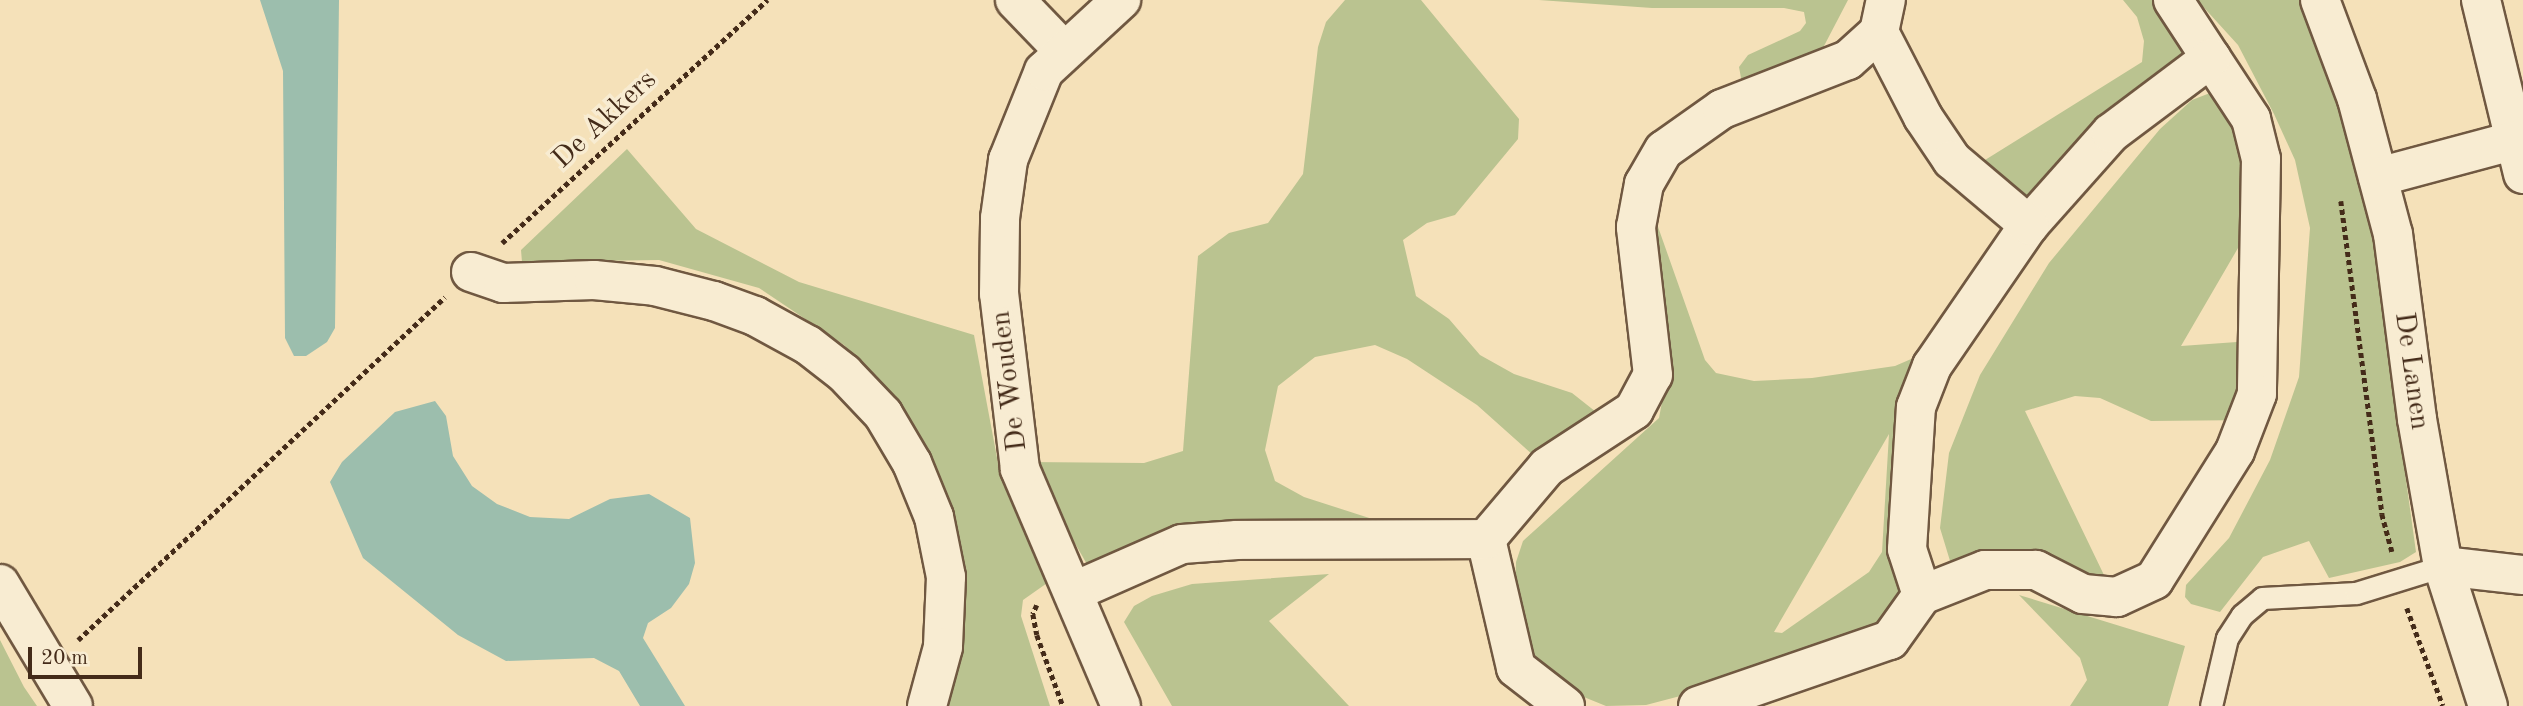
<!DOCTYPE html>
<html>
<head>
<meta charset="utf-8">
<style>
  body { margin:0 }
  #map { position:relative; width:2523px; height:706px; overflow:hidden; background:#f5e1b9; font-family:"Old Standard TT",serif }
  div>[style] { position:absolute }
  .green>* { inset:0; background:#bac390 }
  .water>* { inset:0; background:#9cbead }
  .path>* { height:4.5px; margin-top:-2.25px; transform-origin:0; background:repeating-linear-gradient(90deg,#442b19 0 5px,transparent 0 8.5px) }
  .roads { filter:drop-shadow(2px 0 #705841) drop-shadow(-2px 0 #705841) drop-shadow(0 2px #705841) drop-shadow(0 -2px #705841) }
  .service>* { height:21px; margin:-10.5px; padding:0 10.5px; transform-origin:10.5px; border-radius:10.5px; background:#f8ecd2 }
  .minor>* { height:38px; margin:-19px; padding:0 19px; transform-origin:19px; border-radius:19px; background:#f8ecd2 }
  span { translate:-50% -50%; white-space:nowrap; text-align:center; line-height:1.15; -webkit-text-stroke:7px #f8ecd2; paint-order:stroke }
  .street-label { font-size:28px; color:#442b19 }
  .scale { position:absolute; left:28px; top:647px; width:114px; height:32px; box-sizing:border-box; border:4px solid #442b19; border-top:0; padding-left:9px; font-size:21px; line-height:24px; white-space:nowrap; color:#442b19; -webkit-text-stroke:5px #f8ecd2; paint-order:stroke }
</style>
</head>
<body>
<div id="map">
  <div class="green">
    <div style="clip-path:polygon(1345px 0,1421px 0,1519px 119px,1518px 139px,1455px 215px,1427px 223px,1403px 240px,1416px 296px,1449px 319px,1480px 355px,1514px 374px,1572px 393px,1610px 423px,1553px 473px,1477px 405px,1407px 359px,1375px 345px,1315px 357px,1278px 386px,1265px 450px,1275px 481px,1304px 497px,1391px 525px,1195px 558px,1099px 585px,1028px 462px,1144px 463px,1183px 451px,1198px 256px,1229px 233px,1268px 223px,1303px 174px,1318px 47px,1326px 22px)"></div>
    <div style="clip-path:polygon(1539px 0,1848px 0,1813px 67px,1746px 105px,1739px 67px,1748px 55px,1800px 31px,1806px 23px,1804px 12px,1784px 8px,1652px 8px)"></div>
    <div style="clip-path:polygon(2123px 0,2156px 0,2187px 39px,2185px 65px,2035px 207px,1977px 165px,2142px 62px,2144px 41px,2137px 17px)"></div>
    <div style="clip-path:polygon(2197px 0,2301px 0,2324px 51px,2366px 191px,2416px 552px,2400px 562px,2329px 578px,2309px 541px,2263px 557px,2220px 612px,2191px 604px,2185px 597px,2186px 585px,2229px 538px,2270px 460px,2299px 377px,2310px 228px,2295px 160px,2274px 114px,2238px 45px)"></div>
    <div style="clip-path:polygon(2210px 93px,2229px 98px,2270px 193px,2181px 346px,2265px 340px,2251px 420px,2151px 421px,2100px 398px,2075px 396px,2025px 411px,2116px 600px,1954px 574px,1940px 528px,1949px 453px,1980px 375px,2049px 263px,2160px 129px,2192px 100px)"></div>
    <div style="clip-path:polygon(627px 149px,696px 229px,799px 282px,974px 335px,998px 463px,1050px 581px,1023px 600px,1021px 616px,1050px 706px,948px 706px,957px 665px,887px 391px,844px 345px,759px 288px,659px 260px,522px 262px,521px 250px)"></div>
    <div style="clip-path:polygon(evenodd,1657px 224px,1705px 360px,1716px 373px,1754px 381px,1812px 378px,1895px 366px,1955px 340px,1920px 426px,1908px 582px,1895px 621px,1707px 689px,1646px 705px,1606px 706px,1569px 691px,1523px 648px,1515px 599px,1516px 562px,1523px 541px,1659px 418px,1665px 386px,1657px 224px,1889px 434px,1882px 552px,1869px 572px,1782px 633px,1774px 632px,1889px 434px)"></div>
    <div style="clip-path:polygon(1329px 574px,1269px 621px,1349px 706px,1172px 706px,1124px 622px,1134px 606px,1152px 596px,1192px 584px)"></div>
    <div style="clip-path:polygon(2019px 595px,2185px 646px,2168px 706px,2070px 706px,2087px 680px,2080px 658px)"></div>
    <div style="clip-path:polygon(0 640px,24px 687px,37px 706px,0 706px)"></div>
  </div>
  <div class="water">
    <div style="clip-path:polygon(260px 0,339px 0,335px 328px,327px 342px,306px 356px,294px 356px,285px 338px,283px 71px)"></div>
    <div style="clip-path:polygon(435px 401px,446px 416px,453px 456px,472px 486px,497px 504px,530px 517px,569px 519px,610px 499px,649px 494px,690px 518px,695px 563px,689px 584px,671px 608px,648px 623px,643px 638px,685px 706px,640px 706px,619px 671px,594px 658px,506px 661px,458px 635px,363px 558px,330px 482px,342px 462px,395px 412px)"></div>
  </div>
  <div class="path">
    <div style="left:2341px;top:201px;width:316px;rotate:82.5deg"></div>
    <div style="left:2382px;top:514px;width:39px;rotate:75deg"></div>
    <div style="left:502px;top:243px;width:360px;rotate:-42.5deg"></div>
    <div style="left:1037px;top:605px;width:10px;rotate:114deg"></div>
    <div style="left:1033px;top:614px;width:21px;rotate:79deg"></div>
    <div style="left:1037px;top:635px;width:76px;rotate:69.9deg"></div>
    <div style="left:2407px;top:608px;width:104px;rotate:69.8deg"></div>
    <div style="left:78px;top:640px;width:502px;rotate:-43.06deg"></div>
  </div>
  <div class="roads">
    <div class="service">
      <div style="left:2211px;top:706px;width:70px;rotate:-76.8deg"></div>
      <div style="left:2227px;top:638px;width:27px;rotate:-57deg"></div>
      <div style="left:2242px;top:615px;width:26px;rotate:-40deg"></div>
      <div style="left:2262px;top:598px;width:94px;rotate:-3deg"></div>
      <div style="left:2356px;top:593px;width:91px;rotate:-17.2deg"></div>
    </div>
    <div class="minor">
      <div style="left:1015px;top:0;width:71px;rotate:46.1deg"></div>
      <div style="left:2173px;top:0;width:69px;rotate:56.8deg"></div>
      <div style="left:2211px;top:58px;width:73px;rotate:56.7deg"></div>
      <div style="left:2251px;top:119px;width:41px;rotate:76deg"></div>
      <div style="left:2261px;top:159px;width:235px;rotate:91deg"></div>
      <div style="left:2257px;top:394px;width:61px;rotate:111.1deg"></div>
      <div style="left:2235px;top:451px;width:152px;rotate:122.1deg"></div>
      <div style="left:2154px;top:580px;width:41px;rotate:155.3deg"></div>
      <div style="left:2117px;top:597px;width:34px;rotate:-175deg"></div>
      <div style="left:2083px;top:594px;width:53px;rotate:-152.9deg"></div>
      <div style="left:2036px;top:570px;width:51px;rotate:180deg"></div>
      <div style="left:1985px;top:570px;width:68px;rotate:158.4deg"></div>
      <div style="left:1922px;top:595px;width:48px;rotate:-108.1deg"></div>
      <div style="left:1907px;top:549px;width:142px;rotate:-86.4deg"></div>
      <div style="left:1916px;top:407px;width:44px;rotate:-68.7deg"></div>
      <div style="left:1932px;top:366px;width:171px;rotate:-55.5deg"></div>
      <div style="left:2029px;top:225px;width:123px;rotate:-48.3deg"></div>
      <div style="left:2111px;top:133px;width:125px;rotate:-36.9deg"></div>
      <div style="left:2320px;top:0;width:106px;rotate:69.5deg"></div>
      <div style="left:2357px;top:99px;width:140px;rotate:75.1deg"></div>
      <div style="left:2393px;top:234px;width:187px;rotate:82.6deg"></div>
      <div style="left:2417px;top:419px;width:149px;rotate:80deg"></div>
      <div style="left:2443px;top:566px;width:147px;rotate:72.2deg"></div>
      <div style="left:2481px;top:0;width:179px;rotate:76.4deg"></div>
      <div style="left:1879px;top:32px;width:96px;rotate:62.6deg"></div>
      <div style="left:1923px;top:117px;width:52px;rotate:56deg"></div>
      <div style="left:1952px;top:160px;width:101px;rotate:40.2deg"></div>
      <div style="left:2378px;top:177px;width:143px;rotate:-15deg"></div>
      <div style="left:471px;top:272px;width:34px;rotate:19deg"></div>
      <div style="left:503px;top:283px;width:91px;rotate:-1.9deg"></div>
      <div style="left:594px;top:280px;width:61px;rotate:5.6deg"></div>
      <div style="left:655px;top:286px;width:61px;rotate:14.3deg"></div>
      <div style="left:714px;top:301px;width:44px;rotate:20.1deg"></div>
      <div style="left:755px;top:316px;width:60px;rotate:28.7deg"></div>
      <div style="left:808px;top:345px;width:46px;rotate:37.9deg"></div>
      <div style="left:844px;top:373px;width:57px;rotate:46.4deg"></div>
      <div style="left:883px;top:414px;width:57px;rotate:59.4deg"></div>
      <div style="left:912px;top:463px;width:58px;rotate:67.8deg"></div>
      <div style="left:934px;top:517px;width:61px;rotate:78.7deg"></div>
      <div style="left:946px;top:577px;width:70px;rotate:92.5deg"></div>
      <div style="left:943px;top:647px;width:61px;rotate:105.2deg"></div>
      <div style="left:1486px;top:539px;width:132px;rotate:76.9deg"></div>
      <div style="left:1516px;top:668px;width:62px;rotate:37.8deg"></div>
      <div style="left:2443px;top:566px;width:81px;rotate:6.4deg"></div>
      <div style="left:0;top:584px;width:142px;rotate:59.1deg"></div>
      <div style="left:1075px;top:591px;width:117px;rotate:-23.7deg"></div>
      <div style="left:1182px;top:544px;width:55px;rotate:-4.2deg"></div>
      <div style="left:1237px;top:540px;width:249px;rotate:-0.2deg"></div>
      <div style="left:1486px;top:539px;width:94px;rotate:-49.7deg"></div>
      <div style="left:1547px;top:467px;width:104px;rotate:-33.2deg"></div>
      <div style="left:1634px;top:410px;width:40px;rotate:-62deg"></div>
      <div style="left:1653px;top:375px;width:149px;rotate:-96.6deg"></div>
      <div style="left:1636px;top:227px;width:44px;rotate:-79.5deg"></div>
      <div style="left:1644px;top:184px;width:39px;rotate:-60deg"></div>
      <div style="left:1664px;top:150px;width:71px;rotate:-35.3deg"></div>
      <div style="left:1722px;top:109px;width:135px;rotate:-21.3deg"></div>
      <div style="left:1848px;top:60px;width:42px;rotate:-42.1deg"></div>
      <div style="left:1879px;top:32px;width:33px;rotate:-78deg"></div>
      <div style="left:1121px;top:706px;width:258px;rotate:-113.1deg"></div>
      <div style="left:1020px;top:469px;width:176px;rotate:-96.8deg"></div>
      <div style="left:999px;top:294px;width:76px;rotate:-89.2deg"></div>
      <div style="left:1000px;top:218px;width:59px;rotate:-82.1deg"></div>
      <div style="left:1008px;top:160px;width:96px;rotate:-68deg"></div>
      <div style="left:1044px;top:71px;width:105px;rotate:-42.7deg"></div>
      <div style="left:1698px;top:706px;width:203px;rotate:-19deg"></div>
      <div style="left:1890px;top:640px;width:55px;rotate:-54.6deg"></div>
    </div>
  </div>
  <div class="street-label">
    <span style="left:605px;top:120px;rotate:-43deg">De Akkers</span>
    <span style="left:2411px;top:371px;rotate:82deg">De Lanen</span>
    <span style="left:1010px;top:381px;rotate:-97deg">De Wouden</span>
  </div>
  <div class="scale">20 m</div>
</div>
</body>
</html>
